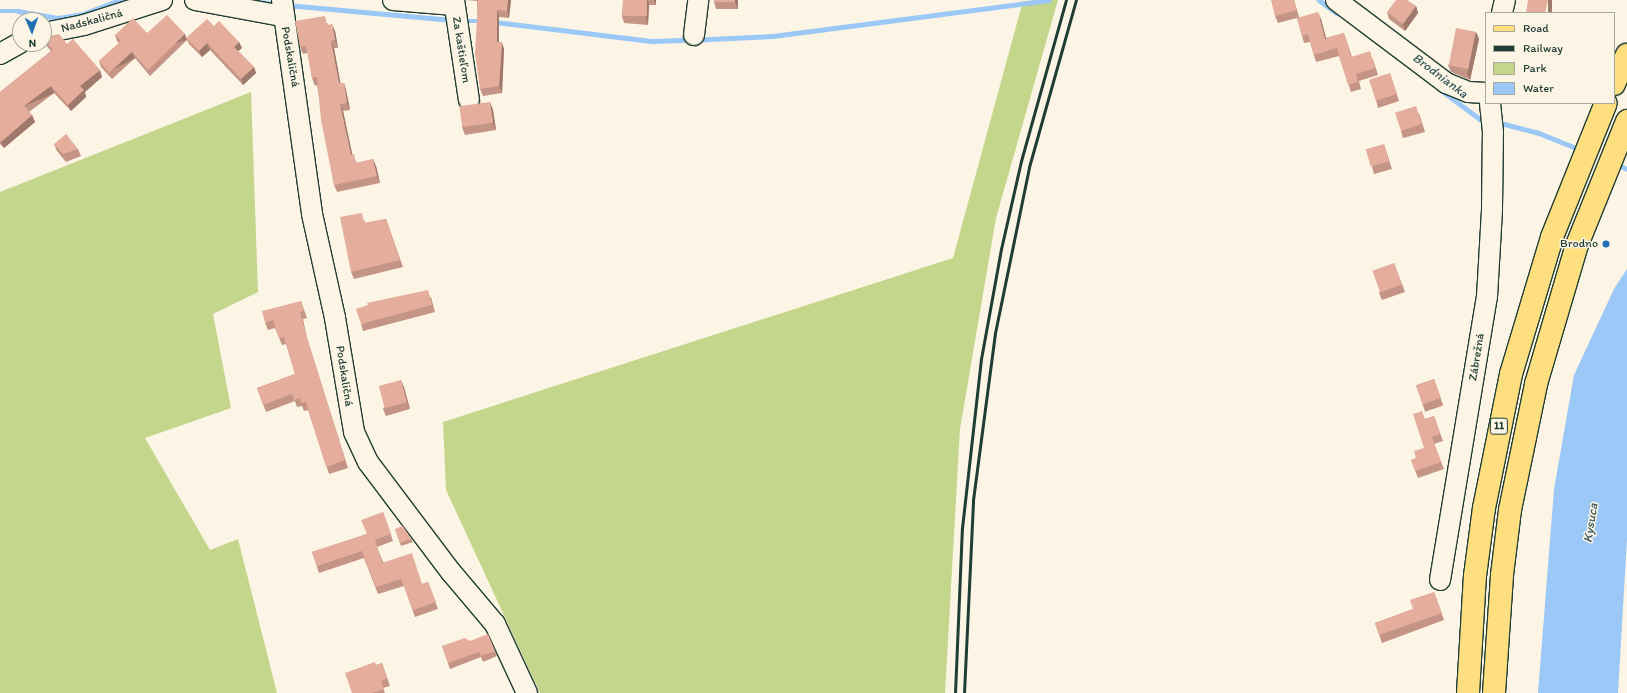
<!DOCTYPE html>
<html>
<head>
<meta charset="utf-8">
<style>
  body { margin:0 }
  #map { position:relative; width:1627px; height:693px; overflow:hidden; background:#fcf5e5; font-family:Itim,sans-serif }
  div>[style] { position:absolute }
  .green>* { inset:0; background:#c4d68b }
  .water>* { inset:0; background:#9bc8f6 }
  .stream>* { height:4.5px; margin:-2.25px; padding:0 2.25px; transform-origin:2.25px; border-radius:2.25px; background:#9bc8f6 }
  .roads { filter:drop-shadow(1px 0 #1f3d34) drop-shadow(-1px 0 #1f3d34) drop-shadow(0 1px #1f3d34) drop-shadow(0 -1px #1f3d34) }
  .minor>* { height:20px; margin:-10px; padding:0 10px; transform-origin:10px; border-radius:10px; background:#fcf5e5 }
  .major>* { height:22px; margin:-11px; padding:0 11px; transform-origin:11px; border-radius:11px; background:#fddf80 }
  .rail>* { height:3px; margin:-1.5px; padding:0 1.5px; transform-origin:1.5px; border-radius:1.5px; background:#1f3d34 }
  .wall>* { inset:0; background:#c49586; transform-origin:0 0 }
  .shaded-wall>* { inset:0; background:#a0796d; transform-origin:0 0 }
  .building>* { inset:0; background:#e4ad9c; transform-origin:0 0 }
  .dots>* { width:11px; height:11px; translate:-50% -50%; box-sizing:border-box; border:2px solid #fcf5e5; border-radius:50% }
  span { translate:-50% -50%; white-space:nowrap; text-align:center; line-height:1.15; -webkit-text-stroke:3px #fcf5e5; paint-order:stroke }
  .shield-label span { padding:1px 3px; background:#fcf5e5; border:1px solid; border-radius:3px; -webkit-text-stroke-width:0 }
  .shield-label { font-size:11px; color:#1f3d34; font-weight:700 }
  .street-label { font-size:12px; color:#1f3d34 }
  .poi-label { font-size:12px; color:#1f3d34 }
  .right { translate:-100% -50%; text-align:right }
  .water-label { font-size:13px; color:#38595b; font-style:italic }
  .legend { position:absolute; left:1485px; top:12px; width:130px; height:92px; box-sizing:border-box; background:#fcf5e5; border:1px solid #a4ab9e; margin:0; padding:5px 7px; list-style:none; font-size:12px; color:#1f3d34 }
  .legend li { display:flex; align-items:center; gap:8px; height:20px }
  .legend b { width:20px; border:1px solid #a4ab9e }
  .north { position:absolute; left:12px; top:12px; width:40px; height:40px; box-sizing:border-box; background:#fcf5e5; border:1px solid #a4ab9e; border-radius:50%; rotate:178deg; font-size:11px; font-weight:700; line-height:16px; text-align:center; color:#1f3d34 }
  .north::after { content:''; display:block; margin:auto; width:14px; height:18px; background:#1f6fb2; clip-path:polygon(50% 0,100% 100%,50% 72%,0 100%) }
</style>
</head>
<body>
<div id="map">
  <div class="green">
    <div style="clip-path:polygon(1058px 0,996px 218px,960px 429px,945px 693px,540px 693px,446px 490px,443px 422px,953px 258px,1023px 1px)"></div>
    <div style="clip-path:polygon(251px 92px,258px 292px,213px 314px,231px 408px,145px 438px,210px 550px,238px 539px,277px 693px,0 693px,0 192px)"></div>
  </div>
  <div class="water">
    <div style="clip-path:polygon(1627px 269px,1627px 539px,1618px 693px,1538px 693px,1554px 489px,1574px 375px,1614px 289px)"></div>
  </div>
  <div class="stream">
    <div style="left:1319px;top:0;width:22px;rotate:36deg"></div>
    <div style="left:259px;top:2px;width:19px;rotate:6deg"></div>
    <div style="left:287px;top:5px;width:165px;rotate:5.2deg"></div>
    <div style="left:0;top:11px;width:18px"></div>
    <div style="left:18px;top:11px;width:41px;rotate:9.9deg"></div>
    <div style="left:58px;top:18px;width:25px;rotate:-9deg"></div>
    <div style="left:83px;top:14px;width:40px;rotate:-21deg"></div>
    <div style="left:463px;top:21px;width:18px"></div>
    <div style="left:495px;top:22px;width:159px;rotate:6.9deg"></div>
    <div style="left:653px;top:41px;width:36px;rotate:-2deg"></div>
    <div style="left:689px;top:40px;width:84px;rotate:-2.7deg"></div>
    <div style="left:773px;top:36px;width:278px;rotate:-7.4deg"></div>
    <div style="left:1441px;top:90px;width:49px;rotate:36.6deg"></div>
    <div style="left:1480px;top:119px;width:6px;rotate:9deg"></div>
    <div style="left:1497px;top:122px;width:43px;rotate:14.7deg"></div>
    <div style="left:1539px;top:133px;width:45px;rotate:22deg"></div>
    <div style="left:1616px;top:164px;width:12px;rotate:24deg"></div>
  </div>
  <div class="roads">
    <div class="minor">
      <div style="left:195px;top:0;width:88px;rotate:10.4deg"></div>
      <div style="left:282px;top:0;width:216px;rotate:82deg"></div>
      <div style="left:312px;top:214px;width:107px;rotate:77.5deg"></div>
      <div style="left:335px;top:318px;width:116px;rotate:80.5deg"></div>
      <div style="left:354px;top:432px;width:33px;rotate:65deg"></div>
      <div style="left:368px;top:462px;width:138px;rotate:53deg"></div>
      <div style="left:451px;top:572px;width:68px;rotate:49.8deg"></div>
      <div style="left:495px;top:624px;width:76px;rotate:65.1deg"></div>
      <div style="left:393px;top:0;width:61px;rotate:4.7deg"></div>
      <div style="left:454px;top:0;width:101px;rotate:81.5deg"></div>
      <div style="left:1336px;top:0;width:138px;rotate:37deg"></div>
      <div style="left:1446px;top:83px;width:24px;rotate:22deg"></div>
      <div style="left:1468px;top:92px;width:18px;rotate:3deg"></div>
      <div style="left:1502px;top:13px;width:13px;rotate:-77deg"></div>
      <div style="left:44px;top:33px;width:41px;rotate:-11.3deg"></div>
      <div style="left:84px;top:25px;width:82px;rotate:-17.8deg"></div>
      <div style="left:694px;top:35px;width:35px;rotate:-83deg"></div>
      <div style="left:0;top:54px;width:23px;rotate:-29deg"></div>
      <div style="left:1440px;top:580px;width:287px;rotate:-80.6deg"></div>
      <div style="left:1487px;top:297px;width:88px;rotate:-86.7deg"></div>
      <div style="left:1492px;top:209px;width:77px;rotate:-89.3deg"></div>
      <div style="left:1493px;top:132px;width:29px;rotate:-96deg"></div>
    </div>
    <div class="major">
      <div style="left:1614px;top:84px;width:32px;rotate:-66deg"></div>
      <div style="left:1468px;top:693px;width:117px;rotate:-86.6deg"></div>
      <div style="left:1475px;top:576px;width:69px;rotate:-82.5deg"></div>
      <div style="left:1484px;top:508px;width:137px;rotate:-78.6deg"></div>
      <div style="left:1511px;top:374px;width:143px;rotate:-73.3deg"></div>
      <div style="left:1552px;top:237px;width:144px;rotate:-68.1deg"></div>
      <div style="left:1494px;top:693px;width:118px;rotate:-86.1deg"></div>
      <div style="left:1502px;top:575px;width:65px;rotate:-83deg"></div>
      <div style="left:1510px;top:510px;width:129px;rotate:-78.3deg"></div>
      <div style="left:1536px;top:384px;width:145px;rotate:-73.6deg"></div>
      <div style="left:1577px;top:245px;width:134px;rotate:-68deg"></div>
    </div>
  </div>
  <div class="rail">
    <div style="left:955px;top:693px;width:165px;rotate:-87.6deg"></div>
    <div style="left:962px;top:528px;width:170px;rotate:-83.6deg"></div>
    <div style="left:981px;top:359px;width:112px;rotate:-79.7deg"></div>
    <div style="left:1001px;top:249px;width:90px;rotate:-77.2deg"></div>
    <div style="left:1021px;top:161px;width:167px;rotate:-74.4deg"></div>
    <div style="left:964px;top:693px;width:193px;rotate:-87.3deg"></div>
    <div style="left:973px;top:500px;width:168px;rotate:-82.5deg"></div>
    <div style="left:995px;top:333px;width:169px;rotate:-78.4deg"></div>
    <div style="left:1029px;top:167px;width:173px;rotate:-74.3deg"></div>
  </div>
  <div class="wall">
    <div style="clip-path:polygon(466px 0,511px 0,509px 18px,499px 17px,499px 42px,504px 49px,502px 93px,483px 96px,480px 89px,477px 1px)"></div>
    <div style="clip-path:polygon(623px 0,656px 0,656px 5px,649px 5px,648px 25px,624px 23px,622px 16px)"></div>
    <div style="clip-path:polygon(714px 0,738px 0,738px 9px,716px 9px,714px 2px)"></div>
    <div style="clip-path:polygon(1294px 0,1299px 17px,1321px 19px,1326px 38px,1344px 33px,1352px 57px,1373px 59px,1378px 75px,1359px 81px,1361px 89px,1351px 92px,1339px 56px,1316px 62px,1310px 42px,1304px 43px,1297px 18px,1278px 23px,1275px 16px)"></div>
    <div style="clip-path:polygon(1416px 6px,1418px 13px,1405px 31px,1389px 19px,1387px 12px)"></div>
    <div style="clip-path:polygon(328px 23px,328px 25px,335px 31px,338px 48px,334px 48px,340px 83px,344px 83px,346px 90px,350px 110px,343px 111px,352px 155px,357px 163px,373px 159px,376px 166px,380px 183px,337px 192px,334px 185px,317px 85px,315px 86px,312px 78px,308px 53px,303px 54px,300px 47px)"></div>
    <div style="clip-path:polygon(214px 26px,239px 42px,242px 48px,238px 51px,254px 67px,256px 73px,243px 85px,210px 50px,202px 57px,189px 44px,187px 40px,150px 76px,135px 58px,112px 79px,101px 67px,99px 61px,119px 43px,117px 41px,115px 35px,147px 33px,185px 34px,186px 38px)"></div>
    <div style="clip-path:polygon(1476px 32px,1479px 39px,1470px 80px,1451px 72px,1448px 65px)"></div>
    <div style="clip-path:polygon(44px 37px,67px 44px,102px 77px,85px 92px,86px 97px,71px 111px,54px 93px,29px 112px,32px 115px,35px 122px,4px 148px,0 144px,0 92px,51px 51px,45px 44px,44px 42px)"></div>
    <div style="clip-path:polygon(1390px 73px,1399px 101px,1378px 108px,1376px 100px)"></div>
    <div style="clip-path:polygon(490px 102px,493px 110px,496px 130px,465px 135px,462px 127px)"></div>
    <div style="clip-path:polygon(1419px 113px,1425px 132px,1403px 138px,1401px 131px)"></div>
    <div style="clip-path:polygon(54px 144px,78px 149px,81px 156px,66px 162px,57px 151px)"></div>
    <div style="clip-path:polygon(1384px 144px,1392px 169px,1374px 174px,1372px 167px)"></div>
    <div style="clip-path:polygon(364px 219px,365px 223px,386px 219px,403px 267px,354px 279px,351px 272px)"></div>
    <div style="clip-path:polygon(1394px 263px,1405px 292px,1382px 300px,1379px 293px)"></div>
    <div style="clip-path:polygon(431px 297px,435px 312px,363px 331px,361px 324px)"></div>
    <div style="clip-path:polygon(301px 301px,307px 318px,303px 319px,307px 338px,348px 468px,329px 474px,308px 410px,304px 411px,302px 406px,297px 407px,295px 401px,266px 412px,257px 388px,295px 374px,286px 344px,282px 345px,275px 328px,268px 330px,265px 323px)"></div>
    <div style="left:1434px;top:379px;width:28px;height:19px;rotate:71deg"></div>
    <div style="clip-path:polygon(401px 380px,410px 409px,386px 416px,383px 409px)"></div>
    <div style="clip-path:polygon(1434px 416px,1443px 441px,1434px 444px,1444px 469px,1418px 478px,1411px 460px,1416px 458px,1424px 448px,1425px 419px)"></div>
    <div style="clip-path:polygon(383px 512px,393px 541px,377px 547px,383px 562px,423px 584px,428px 582px,438px 609px,415px 617px,404px 586px,378px 594px,364px 558px,319px 573px,312px 552px,367px 534px)"></div>
    <div style="clip-path:polygon(395px 529px,411px 539px,413px 542px,401px 546px)"></div>
    <div style="clip-path:polygon(1434px 592px,1444px 620px,1382px 643px,1375px 623px,1413px 609px)"></div>
    <div style="clip-path:polygon(470px 641px,495px 651px,497px 656px,483px 662px,481px 657px,450px 669px,442px 646px)"></div>
    <div style="clip-path:polygon(382px 663px,390px 686px,383px 688px,385px 693px,352px 693px,376px 665px)"></div>
  </div>
  <div class="shaded-wall">
    <div style="clip-path:polygon(508px 0,511px 0,509px 18px,507px 11px)"></div>
    <div style="clip-path:polygon(647px 0,648px 0,649px 5px,648px 25px,646px 18px)"></div>
    <div style="clip-path:polygon(654px 0,656px 0,656px 5px)"></div>
    <div style="clip-path:polygon(735px 0,738px 0,738px 9px,735px 2px)"></div>
    <div style="left:1548px;top:0;width:4px;height:13px"></div>
    <div style="clip-path:polygon(1416px 6px,1418px 13px,1405px 31px,1403px 24px)"></div>
    <div style="clip-path:polygon(497px 10px,499px 17px,499px 49px,497px 42px)"></div>
    <div style="clip-path:polygon(1318px 12px,1321px 19px,1328px 46px,1325px 39px)"></div>
    <div style="clip-path:polygon(332px 24px,335px 31px,338px 48px,335px 40px)"></div>
    <div style="clip-path:polygon(1476px 32px,1479px 39px,1470px 80px,1467px 73px)"></div>
    <div style="left:185px;top:34px;width:6px;height:52px;rotate:72deg"></div>
    <div style="clip-path:polygon(331px 41px,334px 48px,342px 91px,339px 83px)"></div>
    <div style="clip-path:polygon(239px 42px,242px 48px,236px 53px,234px 47px)"></div>
    <div style="clip-path:polygon(502px 42px,504px 49px,502px 93px,499px 86px)"></div>
    <div style="clip-path:polygon(207px 43px,210px 50px,202px 57px,199px 51px)"></div>
    <div style="left:132px;top:52px;width:7px;height:31px;rotate:63deg"></div>
    <div style="clip-path:polygon(254px 67px,256px 73px,243px 85px,241px 79px)"></div>
    <div style="clip-path:polygon(100px 70px,102px 77px,85px 92px,86px 97px,71px 111px,68px 105px,80px 86px)"></div>
    <div style="clip-path:polygon(344px 83px,346px 90px,350px 110px,347px 103px)"></div>
    <div style="left:51px;top:86px;width:8px;height:34px;rotate:67deg"></div>
    <div style="clip-path:polygon(490px 102px,493px 110px,496px 130px,493px 123px)"></div>
    <div style="clip-path:polygon(340px 104px,343px 111px,354px 162px,351px 155px)"></div>
    <div style="clip-path:polygon(32px 115px,35px 122px,4px 148px,1px 142px)"></div>
    <div style="clip-path:polygon(373px 159px,376px 166px,380px 183px,377px 176px)"></div>
    <div style="clip-path:polygon(401px 380px,404px 387px,410px 409px,407px 402px)"></div>
  </div>
  <div class="building">
    <div style="clip-path:polygon(478px 0,508px 0,507px 11px,497px 10px,497px 42px,502px 42px,499px 86px,480px 89px,475px 54px)"></div>
    <div style="left:623px;top:0;width:24px;height:16px"></div>
    <div style="left:714px;top:0;width:21px;height:2px"></div>
    <div style="clip-path:polygon(1271px 0,1294px 0,1297px 10px,1275px 16px)"></div>
    <div style="clip-path:polygon(1396px 0,1407px 0,1416px 6px,1403px 24px,1387px 12px)"></div>
    <div style="clip-path:polygon(1528px 0,1548px 0,1545px 13px,1526px 13px)"></div>
    <div style="clip-path:polygon(1318px 12px,1325px 39px,1344px 33px,1351px 57px,1370px 51px,1375px 68px,1356px 74px,1358px 82px,1348px 85px,1337px 48px,1314px 55px,1308px 34px,1302px 36px,1297px 18px)"></div>
    <div style="clip-path:polygon(167px 15px,185px 34px,148px 70px,132px 52px,109px 73px,99px 61px,121px 41px,115px 35px,133px 18px,147px 33px)"></div>
    <div style="clip-path:polygon(325px 16px,327px 25px,332px 24px,335px 40px,331px 41px,339px 83px,344px 83px,347px 103px,340px 104px,351px 155px,354px 154px,356px 163px,373px 159px,377px 176px,334px 185px,321px 120px,317px 77px,312px 78px,306px 46px,300px 47px,295px 21px)"></div>
    <div style="clip-path:polygon(207px 19px,214px 26px,219px 21px,239px 42px,234px 47px,254px 67px,241px 79px,207px 43px,199px 51px,186px 38px)"></div>
    <div style="left:1456px;top:28px;width:20px;height:38px;rotate:11deg"></div>
    <div style="clip-path:polygon(59px 34px,67px 44px,73px 39px,100px 70px,80px 86px,84px 90px,68px 105px,51px 86px,24px 106px,32px 115px,1px 142px,0 140px,0 92px,53px 50px,44px 39px,44px 37px)"></div>
    <div style="left:1390px;top:73px;width:22px;height:22px;rotate:72deg"></div>
    <div style="left:490px;top:102px;width:21px;height:31px;rotate:82deg"></div>
    <div style="left:1416px;top:106px;width:19px;height:22px;rotate:72deg"></div>
    <div style="clip-path:polygon(66px 134px,78px 149px,63px 154px,54px 144px)"></div>
    <div style="left:1384px;top:144px;width:18px;height:19px;rotate:74deg"></div>
    <div style="clip-path:polygon(362px 213px,364px 223px,386px 219px,400px 260px,351px 272px,340px 217px)"></div>
    <div style="left:1394px;top:263px;width:23px;height:23px;rotate:70deg"></div>
    <div style="clip-path:polygon(428px 290px,432px 305px,361px 324px,356px 309px,368px 305px,367px 303px)"></div>
    <div style="clip-path:polygon(301px 301px,304px 310px,300px 312px,305px 331px,345px 460px,326px 467px,306px 402px,301px 403px,300px 398px,294px 400px,292px 394px,263px 405px,257px 388px,295px 374px,284px 337px,279px 338px,273px 320px,265px 323px,262px 311px)"></div>
    <div style="left:1434px;top:379px;width:20px;height:19px;rotate:70deg"></div>
    <div style="left:401px;top:380px;width:23px;height:23px;rotate:75deg"></div>
    <div style="clip-path:polygon(1422px 411px,1425px 419px,1434px 416px,1440px 434px,1432px 437px,1441px 462px,1415px 471px,1411px 460px,1416px 458px,1414px 451px,1424px 448px,1413px 414px)"></div>
    <div style="clip-path:polygon(383px 512px,391px 534px,375px 540px,382px 563px,412px 553px,422px 584px,428px 582px,436px 602px,413px 610px,401px 579px,376px 587px,362px 551px,317px 566px,312px 552px,367px 534px,361px 520px)"></div>
    <div style="clip-path:polygon(403px 526px,411px 539px,400px 543px,395px 529px)"></div>
    <div style="clip-path:polygon(1434px 592px,1442px 613px,1379px 635px,1375px 623px,1413px 609px,1410px 600px)"></div>
    <div style="clip-path:polygon(488px 634px,495px 651px,481px 656px,479px 652px,448px 663px,442px 646px,465px 638px,470px 641px)"></div>
    <div style="clip-path:polygon(375px 662px,376px 665px,382px 663px,387px 678px,381px 681px,384px 689px,372px 693px,352px 693px,345px 673px)"></div>
  </div>
  <div class="dots">
    <div style="left:1606px;top:244px;background:#1f6fb2"></div>
  </div>
  <div class="shield-label">
    <span style="left:1499px;top:426px">11</span>
  </div>
  <div class="street-label">
    <span style="left:92px;top:21px;rotate:-15deg">Nadskaličná</span>
    <span style="left:461px;top:50px;rotate:81deg">Za kaštieľom</span>
    <span style="left:290px;top:57px;rotate:80deg">Podskaličná</span>
    <span style="left:1477px;top:357px;rotate:-81deg">Zábrežná</span>
    <span style="left:344px;top:376px;rotate:81deg">Podskaličná</span>
  </div>
  <div class="poi-label">
    <span class="right" style="left:1598px;top:244px">Brodno</span>
  </div>
  <div class="water-label">
    <span style="left:1440px;top:76px;rotate:37deg">Brodnianka</span>
    <span style="left:1591px;top:523px;rotate:-81deg">Kysuca</span>
  </div>
  <ul class="legend">
  <li><b style="height:5px;background:#fddf80"></b>Road</li>
  <li><b style="height:5px;background:#1f3d34"></b>Railway</li>
  <li><b style="height:11px;background:#c4d68b"></b>Park</li>
  <li><b style="height:11px;background:#9bc8f6"></b>Water</li>
  </ul>
  <div class="north">N</div>
</div>
</body>
</html>
